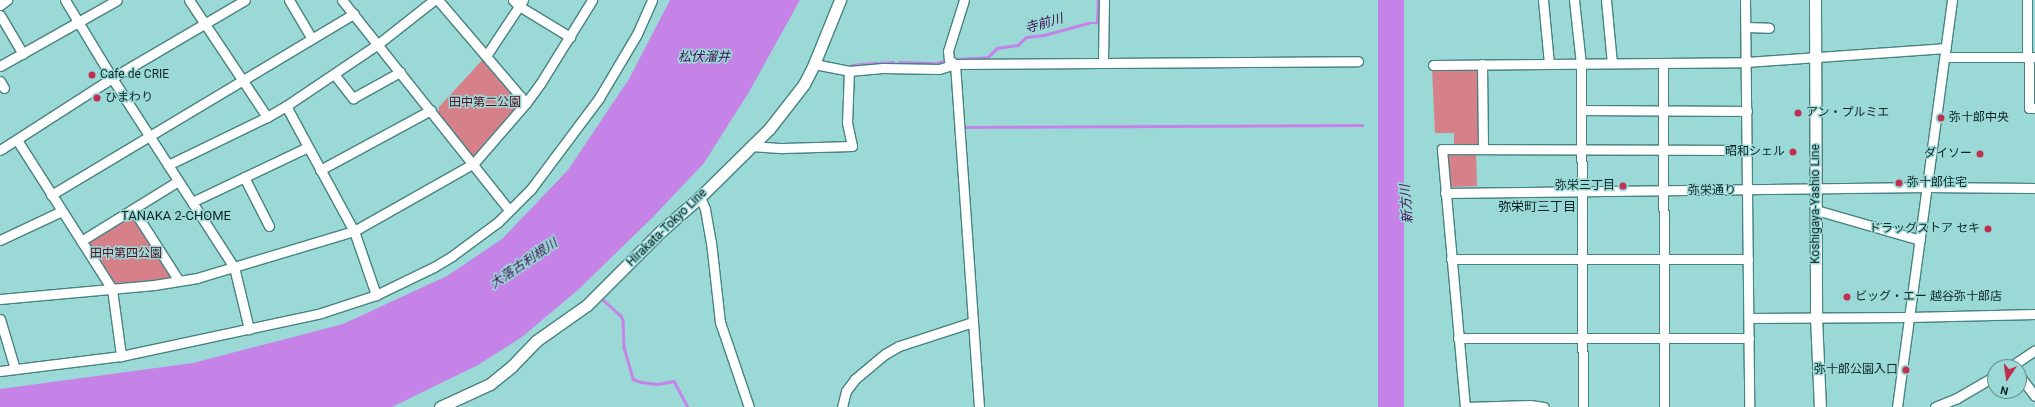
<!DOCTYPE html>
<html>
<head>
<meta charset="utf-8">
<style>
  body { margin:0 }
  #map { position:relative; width:2035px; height:407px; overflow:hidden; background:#9bd9d7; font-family:Roboto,"Noto Sans JP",sans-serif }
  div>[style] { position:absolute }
  .green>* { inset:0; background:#d6818a }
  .water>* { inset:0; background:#c583e8; transform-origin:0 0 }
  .stream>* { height:2.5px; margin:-1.25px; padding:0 1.25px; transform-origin:1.25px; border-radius:1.25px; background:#c583e8 }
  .roads { filter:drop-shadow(1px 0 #468281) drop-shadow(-1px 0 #468281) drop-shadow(0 1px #468281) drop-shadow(0 -1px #468281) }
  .minor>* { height:9px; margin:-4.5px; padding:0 4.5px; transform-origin:4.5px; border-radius:4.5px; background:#fff }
  .major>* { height:11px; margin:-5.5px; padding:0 5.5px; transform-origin:5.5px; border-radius:5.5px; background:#fff }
  .dots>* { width:11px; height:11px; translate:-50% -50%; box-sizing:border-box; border:2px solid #9bd9d7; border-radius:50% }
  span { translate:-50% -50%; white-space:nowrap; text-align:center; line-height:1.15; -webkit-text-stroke:3px #9bd9d7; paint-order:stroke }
  .poi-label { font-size:12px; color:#0c2625 }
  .left { translate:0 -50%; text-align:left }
  .right { translate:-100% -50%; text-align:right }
  .park-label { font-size:12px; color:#5d0c20 }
  .street-label { font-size:12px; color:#0c2625 }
  .water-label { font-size:13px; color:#3d1150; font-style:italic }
  .neighbourhood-label { font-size:13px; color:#0c2625 }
  .north { position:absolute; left:1987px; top:359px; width:40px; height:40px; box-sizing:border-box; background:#9bd9d7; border:1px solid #629190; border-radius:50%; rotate:193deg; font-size:11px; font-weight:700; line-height:16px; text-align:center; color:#0c2625 }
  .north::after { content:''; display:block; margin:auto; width:14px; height:18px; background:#c02f4f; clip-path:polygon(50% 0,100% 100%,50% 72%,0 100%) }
</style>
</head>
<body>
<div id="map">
  <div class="green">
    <div style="clip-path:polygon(486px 56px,526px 103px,474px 163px,438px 113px,439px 107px)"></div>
    <div style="clip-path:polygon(1432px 68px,1476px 68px,1479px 71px,1479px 145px,1454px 145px,1454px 133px,1435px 133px)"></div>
    <div style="clip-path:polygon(1448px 152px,1476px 152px,1477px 186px,1451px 187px,1448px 185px,1446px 155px)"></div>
    <div style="clip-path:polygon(133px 209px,179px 281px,112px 289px,81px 241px)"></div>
  </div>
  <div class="water">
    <div style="clip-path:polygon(670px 0,800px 0,749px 92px,704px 163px,654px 216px,579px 289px,522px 337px,478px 365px,392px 407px,0 407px,0 389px,193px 363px,343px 324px,447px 276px,502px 239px,568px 170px,629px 79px)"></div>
    <div style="left:1378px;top:0;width:26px;height:409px"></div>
  </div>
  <div class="stream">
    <div style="left:954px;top:59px;width:34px;rotate:-3deg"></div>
    <div style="left:988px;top:57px;width:13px;rotate:-45deg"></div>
    <div style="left:997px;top:48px;width:21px;rotate:-8deg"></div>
    <div style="left:1018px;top:45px;width:11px;rotate:-45deg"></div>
    <div style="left:1026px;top:37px;width:18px;rotate:-6deg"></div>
    <div style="left:1044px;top:35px;width:46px;rotate:-15.3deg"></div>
    <div style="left:1088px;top:23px;width:9px"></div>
    <div style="left:1097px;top:23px;width:23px;rotate:-88deg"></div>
    <div style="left:899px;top:62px;width:38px;rotate:2deg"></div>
    <div style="left:937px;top:63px;width:7px;rotate:-16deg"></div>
    <div style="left:879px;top:63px;width:14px;rotate:-4deg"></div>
    <div style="left:852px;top:65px;width:24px;rotate:-5deg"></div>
    <div style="left:962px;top:127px;width:400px;rotate:-0.3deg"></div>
    <div style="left:600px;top:297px;width:28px;rotate:42deg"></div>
    <div style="left:621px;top:316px;width:4px;rotate:63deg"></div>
    <div style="left:623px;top:320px;width:27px;rotate:88deg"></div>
    <div style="left:624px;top:347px;width:33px;rotate:74deg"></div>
    <div style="left:633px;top:379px;width:9px;rotate:21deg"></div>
    <div style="left:641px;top:382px;width:16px;rotate:7deg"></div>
    <div style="left:657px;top:384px;width:17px;rotate:-10deg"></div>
    <div style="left:674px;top:381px;width:30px;rotate:62deg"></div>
  </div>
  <div class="roads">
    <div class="minor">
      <div style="left:65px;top:0;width:91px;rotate:58.9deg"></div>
      <div style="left:112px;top:78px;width:225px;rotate:57.2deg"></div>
      <div style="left:234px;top:267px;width:64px;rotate:76.4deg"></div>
      <div style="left:189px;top:0;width:141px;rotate:56.3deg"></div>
      <div style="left:289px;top:0;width:45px;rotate:59.5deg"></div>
      <div style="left:342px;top:0;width:268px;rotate:51.5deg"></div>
      <div style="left:438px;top:0;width:135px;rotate:49.5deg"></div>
      <div style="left:513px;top:0;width:8px;rotate:45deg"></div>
      <div style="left:519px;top:6px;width:60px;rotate:31.3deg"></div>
      <div style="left:1543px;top:0;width:64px;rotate:84.6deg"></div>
      <div style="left:1574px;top:0;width:64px;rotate:83.8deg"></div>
      <div style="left:1581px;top:64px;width:343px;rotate:89.7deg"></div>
      <div style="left:1606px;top:0;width:63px;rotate:84.6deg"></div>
      <div style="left:1745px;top:0;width:407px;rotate:89.4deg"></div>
      <div style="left:0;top:5px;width:9px;rotate:-36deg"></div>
      <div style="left:0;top:15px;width:45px;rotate:59.5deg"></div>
      <div style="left:1746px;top:27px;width:23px;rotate:2deg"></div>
      <div style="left:486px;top:56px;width:67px;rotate:-56.5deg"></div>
      <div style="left:1945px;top:57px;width:90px"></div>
      <div style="left:2027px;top:57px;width:57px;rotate:-90deg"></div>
      <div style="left:2029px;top:57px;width:51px;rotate:90deg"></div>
      <div style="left:2029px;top:108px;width:6px"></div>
      <div style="left:1103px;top:62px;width:62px;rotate:-89.1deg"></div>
      <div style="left:1663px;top:63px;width:344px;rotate:89.8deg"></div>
      <div style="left:814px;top:64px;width:36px;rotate:11deg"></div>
      <div style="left:849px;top:71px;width:34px;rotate:-5deg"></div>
      <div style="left:883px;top:68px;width:56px;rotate:1deg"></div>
      <div style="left:939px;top:69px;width:17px;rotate:-17deg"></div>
      <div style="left:955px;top:64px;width:403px;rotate:-0.4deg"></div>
      <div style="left:955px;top:64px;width:344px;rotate:86deg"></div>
      <div style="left:955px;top:64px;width:7px;rotate:-146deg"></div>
      <div style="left:949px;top:60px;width:9px;rotate:-96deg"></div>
      <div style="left:948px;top:51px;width:53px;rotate:-72.6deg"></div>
      <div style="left:1482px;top:64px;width:85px;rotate:89.3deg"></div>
      <div style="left:1433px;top:65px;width:313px;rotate:-0.5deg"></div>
      <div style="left:1746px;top:62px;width:200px;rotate:-4deg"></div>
      <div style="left:0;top:66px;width:134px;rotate:-29.4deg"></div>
      <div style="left:334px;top:74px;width:31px;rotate:52deg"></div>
      <div style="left:353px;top:98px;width:54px;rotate:-29deg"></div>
      <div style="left:0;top:81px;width:8px;rotate:60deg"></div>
      <div style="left:286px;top:106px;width:142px;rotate:61.5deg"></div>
      <div style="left:354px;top:231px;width:68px;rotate:71deg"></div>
      <div style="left:1581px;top:110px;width:166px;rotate:0.3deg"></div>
      <div style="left:17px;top:140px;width:177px;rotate:57.5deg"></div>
      <div style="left:112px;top:289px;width:68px;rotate:82.3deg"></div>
      <div style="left:751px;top:146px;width:32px;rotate:4deg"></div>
      <div style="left:783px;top:148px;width:69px;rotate:-1.7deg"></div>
      <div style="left:852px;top:146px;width:24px;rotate:-102deg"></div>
      <div style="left:847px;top:123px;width:52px;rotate:-87.8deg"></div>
      <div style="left:0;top:150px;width:133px;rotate:-32.7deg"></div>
      <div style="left:112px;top:78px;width:154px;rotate:-30.4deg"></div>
      <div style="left:168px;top:165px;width:110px;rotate:-25.9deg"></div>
      <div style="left:267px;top:117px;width:22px;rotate:-30deg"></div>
      <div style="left:286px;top:106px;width:111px;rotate:-34deg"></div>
      <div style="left:378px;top:44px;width:71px;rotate:-38.2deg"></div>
      <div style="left:320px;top:170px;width:126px;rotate:-28.4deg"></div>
      <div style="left:244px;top:177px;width:55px;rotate:63deg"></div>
      <div style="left:1445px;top:193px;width:482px;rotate:-0.7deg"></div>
      <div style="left:1927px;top:187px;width:108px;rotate:0.5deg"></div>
      <div style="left:51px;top:195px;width:353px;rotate:-30.9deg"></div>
      <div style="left:700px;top:197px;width:13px;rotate:67deg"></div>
      <div style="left:705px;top:209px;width:34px;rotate:80deg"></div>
      <div style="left:711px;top:242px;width:81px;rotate:83.6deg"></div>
      <div style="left:720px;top:322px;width:90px;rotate:71.2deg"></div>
      <div style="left:192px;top:202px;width:128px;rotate:-25.4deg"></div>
      <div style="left:133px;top:209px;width:85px;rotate:57.4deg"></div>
      <div style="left:1816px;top:210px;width:108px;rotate:16.1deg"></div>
      <div style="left:0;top:240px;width:68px;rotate:-25.1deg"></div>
      <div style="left:81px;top:241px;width:114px;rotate:-31.7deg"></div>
      <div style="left:1451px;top:259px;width:297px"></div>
      <div style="left:0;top:299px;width:155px;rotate:-5.2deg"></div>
      <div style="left:154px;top:285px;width:44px;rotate:-9.2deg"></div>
      <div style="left:197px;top:278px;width:164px;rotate:-16.7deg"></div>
      <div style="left:354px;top:231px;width:138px;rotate:-29.5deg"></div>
      <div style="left:474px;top:163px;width:79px;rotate:-49.1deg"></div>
      <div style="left:526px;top:103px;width:24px;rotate:-54deg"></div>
      <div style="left:540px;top:84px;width:99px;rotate:-58.2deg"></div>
      <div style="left:1749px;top:318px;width:160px;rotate:-0.4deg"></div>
      <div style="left:1909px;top:317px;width:126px;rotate:-1.4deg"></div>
      <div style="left:0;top:319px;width:52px;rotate:73.3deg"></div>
      <div style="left:1458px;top:338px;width:291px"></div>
      <div style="left:2010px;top:367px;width:30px;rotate:-34deg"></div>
      <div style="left:0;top:371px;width:122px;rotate:-7.1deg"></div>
      <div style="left:121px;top:356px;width:205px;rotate:-12.1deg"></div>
      <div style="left:321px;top:313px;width:58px;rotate:-18.1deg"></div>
      <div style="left:376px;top:295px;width:64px;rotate:-25.8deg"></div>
      <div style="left:434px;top:267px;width:21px;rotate:-31deg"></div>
      <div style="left:452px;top:256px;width:57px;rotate:-36.5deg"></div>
      <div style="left:498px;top:222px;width:47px;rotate:-45deg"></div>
      <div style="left:531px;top:189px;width:114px;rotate:-53.2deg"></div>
      <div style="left:599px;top:98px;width:74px;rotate:-59.3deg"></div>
      <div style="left:637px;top:34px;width:37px;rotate:-66deg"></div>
      <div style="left:2019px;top:375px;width:26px;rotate:53deg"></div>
      <div style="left:842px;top:407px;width:16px;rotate:-76deg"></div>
      <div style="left:846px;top:391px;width:15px;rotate:-53deg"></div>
      <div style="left:855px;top:379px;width:39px;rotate:-40deg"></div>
      <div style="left:885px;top:354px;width:16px;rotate:-30deg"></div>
      <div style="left:899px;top:346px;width:78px;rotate:-18deg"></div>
      <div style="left:1465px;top:407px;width:259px;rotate:-95.1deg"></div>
      <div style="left:1442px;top:149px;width:305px;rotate:0.2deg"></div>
      <div style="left:1465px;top:407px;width:65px;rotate:-1.8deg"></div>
      <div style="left:1530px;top:405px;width:14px;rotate:8deg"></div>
      <div style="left:1897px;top:407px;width:411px;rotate:-82.3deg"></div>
      <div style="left:1935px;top:407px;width:24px;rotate:-22deg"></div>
      <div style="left:1957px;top:398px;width:44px;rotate:-30.1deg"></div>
    </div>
    <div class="major">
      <div style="left:1815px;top:0;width:317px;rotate:89.8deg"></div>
      <div style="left:1816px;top:317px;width:90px;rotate:87.5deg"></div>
      <div style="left:440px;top:407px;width:55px;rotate:-24.7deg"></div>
      <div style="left:490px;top:384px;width:28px;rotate:-39deg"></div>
      <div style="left:512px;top:366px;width:35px;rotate:-46deg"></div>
      <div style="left:536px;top:341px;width:62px;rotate:-35.2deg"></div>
      <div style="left:587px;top:305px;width:105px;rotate:-45deg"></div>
      <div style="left:661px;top:231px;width:52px;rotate:-41.1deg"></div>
      <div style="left:700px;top:197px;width:97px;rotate:-44.6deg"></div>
      <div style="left:769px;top:129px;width:57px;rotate:-52.1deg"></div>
      <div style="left:804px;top:84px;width:22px;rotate:-63deg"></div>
      <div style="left:814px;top:64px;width:69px;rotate:-67.9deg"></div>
    </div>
  </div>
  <div class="dots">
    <div style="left:92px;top:75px;background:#c02f4f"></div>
    <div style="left:97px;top:98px;background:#c02f4f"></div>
    <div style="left:1798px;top:113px;background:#c02f4f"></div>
    <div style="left:1941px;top:118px;background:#c02f4f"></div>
    <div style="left:1793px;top:152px;background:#c02f4f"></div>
    <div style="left:1980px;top:154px;background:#c02f4f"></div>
    <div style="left:1899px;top:183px;background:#c02f4f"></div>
    <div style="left:1623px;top:186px;background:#c02f4f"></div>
    <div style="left:1988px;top:229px;background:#c02f4f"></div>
    <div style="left:1847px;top:297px;background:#c02f4f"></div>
    <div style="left:1906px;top:370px;background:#c02f4f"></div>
  </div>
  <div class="poi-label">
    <span class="left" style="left:100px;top:75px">Cafe de CRIE</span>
    <span class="left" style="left:105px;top:98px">ひまわり</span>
    <span class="left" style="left:1806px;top:113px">アン・プルミエ</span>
    <span class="left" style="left:1949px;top:118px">弥十郎中央</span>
    <span class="right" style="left:1785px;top:152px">昭和シェル</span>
    <span class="right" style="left:1972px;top:154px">ダイソー</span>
    <span class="left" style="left:1907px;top:183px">弥十郎住宅</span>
    <span class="right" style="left:1615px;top:186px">弥栄三丁目</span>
    <span class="right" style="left:1980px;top:229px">ドラッグストア セキ</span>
    <span class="left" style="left:1855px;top:297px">ビッグ・エー 越谷弥十郎店</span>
    <span class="right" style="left:1898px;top:370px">弥十郎公園入口</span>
  </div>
  <div class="park-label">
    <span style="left:485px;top:103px">田中第二公園</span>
    <span style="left:126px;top:254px">田中第四公園</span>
  </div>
  <div class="street-label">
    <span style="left:1712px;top:191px">弥栄通り</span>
    <span style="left:1816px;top:204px;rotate:-90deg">Koshigaya-Yashio Line</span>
    <span style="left:667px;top:228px;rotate:-44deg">Hirakata-Tokyo Line</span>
  </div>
  <div class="water-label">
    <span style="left:1044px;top:24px;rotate:-16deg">寺前川</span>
    <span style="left:704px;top:57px">松伏溜井</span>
    <span style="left:1407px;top:204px;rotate:-94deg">新方川</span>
    <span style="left:524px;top:264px;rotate:-34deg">大落古利根川</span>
  </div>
  <div class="neighbourhood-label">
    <span style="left:1537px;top:207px">弥栄町三丁目</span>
    <span style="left:176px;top:216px">TANAKA 2-CHOME</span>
  </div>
  <div class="north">N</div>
</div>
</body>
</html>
